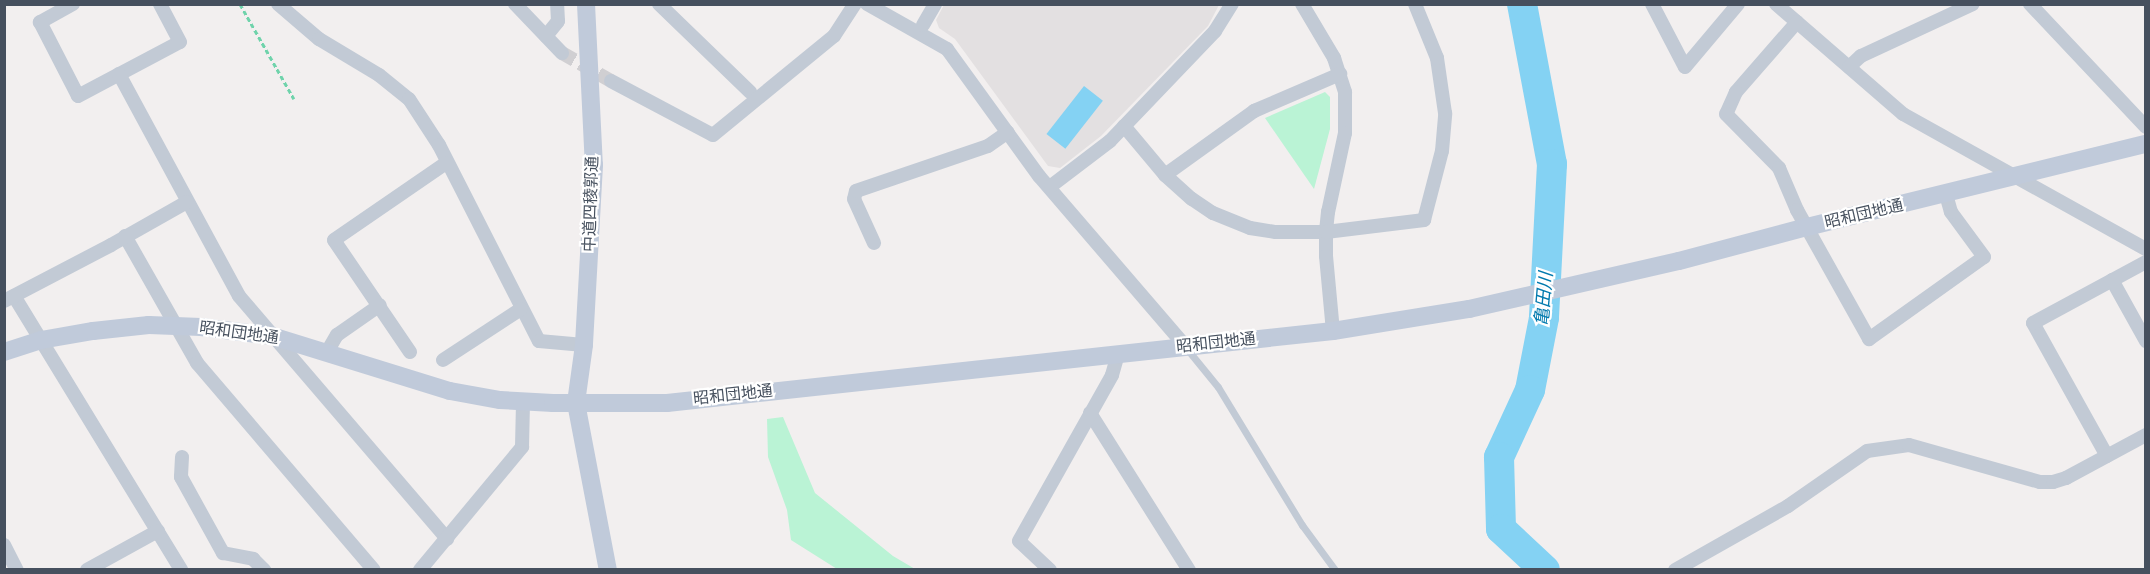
<!DOCTYPE html>
<html>
<head>
<meta charset="utf-8">
<style>
  body { margin:0 }
  #map { position:relative; width:2150px; height:574px; overflow:hidden; background:#f2efef; font-family:"DejaVu Sans","Noto Sans JP",sans-serif }
  div>[style] { position:absolute }
  .education>* { inset:0; background:#e3e0e1 }
  .green>* { inset:0; background:#baf3d5 }
  .water>* { inset:0; background:#84d2f3; transform-origin:0 0 }
  .river>* { height:30px; margin:-15px; padding:0 15px; transform-origin:15px; border-radius:15px; background:#84d2f3 }
  .street-tunnel>* { height:14px; margin-top:-7px; transform-origin:0; background:repeating-linear-gradient(90deg,#d0cfd2 0 14px,transparent 0 21px) }
  .path>* { height:3px; margin-top:-1.5px; transform-origin:0; background:repeating-linear-gradient(90deg,#6fd3ab 0 4.5px,transparent 0 7.5px) }
  .lane>* { height:7px; margin:-3.5px; padding:0 3.5px; transform-origin:3.5px; border-radius:3.5px; background:#c2cad5 }
  .street>* { height:14px; margin:-7px; padding:0 7px; transform-origin:7px; border-radius:7px; background:#c2cad5 }
  .secondary>* { height:18px; margin:-9px; padding:0 9px; transform-origin:9px; border-radius:9px; background:#c0cada }
  span { translate:-50% -50%; white-space:nowrap; text-align:center; line-height:1.15; -webkit-text-stroke:4.5px #fff; paint-order:stroke }
  .street-label { font-size:16px; color:#46505e }
  .water-label { font-size:18px; color:#027aae; font-style:italic }
  .frame { position:absolute; inset:0; border:6px solid #46505e; pointer-events:none }
</style>
</head>
<body>
<div id="map">
  <div class="education">
    <div style="clip-path:polygon(944px 5px,1219px 5px,1208px 26px,1101px 136px,1060px 168px,1048px 166px,955px 39px,939px 28px,936px 20px)"></div>
  </div>
  <div class="green">
    <div style="clip-path:polygon(1325px 92px,1330px 97px,1330px 129px,1314px 189px,1265px 118px)"></div>
    <div style="clip-path:polygon(783px 417px,815px 493px,893px 556px,915px 569px,837px 569px,791px 540px,787px 510px,768px 457px,767px 419px)"></div>
  </div>
  <div class="water">
    <div style="left:1084px;top:86px;width:24px;height:61px;rotate:38deg"></div>
  </div>
  <div class="river">
    <div style="left:1522px;top:4px;width:163px;rotate:79.4deg"></div>
    <div style="left:1552px;top:164px;width:154px;rotate:93deg"></div>
    <div style="left:1544px;top:318px;width:73px;rotate:101deg"></div>
    <div style="left:1530px;top:390px;width:74px;rotate:114.8deg"></div>
    <div style="left:1499px;top:457px;width:72px;rotate:88.4deg"></div>
    <div style="left:1501px;top:529px;width:60px;rotate:43deg"></div>
  </div>
  <div class="street-tunnel">
    <div style="left:562px;top:53px;width:56px;rotate:29.7deg"></div>
  </div>
  <div class="path">
    <div style="left:240px;top:4px;width:109px;rotate:60.4deg"></div>
  </div>
  <div class="lane">
    <div style="left:1187px;top:349px;width:49px;rotate:50.8deg"></div>
    <div style="left:1218px;top:387px;width:162px;rotate:58.7deg"></div>
    <div style="left:1302px;top:525px;width:56px;rotate:53.7deg"></div>
  </div>
  <div class="street">
    <div style="left:73px;top:4px;width:38px;rotate:151deg"></div>
    <div style="left:40px;top:22px;width:83px;rotate:62.8deg"></div>
    <div style="left:78px;top:96px;width:115px;rotate:-27.9deg"></div>
    <div style="left:180px;top:42px;width:43px;rotate:-117.8deg"></div>
    <div style="left:278px;top:4px;width:54px;rotate:40.5deg"></div>
    <div style="left:319px;top:39px;width:70px;rotate:31deg"></div>
    <div style="left:379px;top:75px;width:38px;rotate:39deg"></div>
    <div style="left:409px;top:99px;width:55px;rotate:56.9deg"></div>
    <div style="left:439px;top:145px;width:220px;rotate:63deg"></div>
    <div style="left:539px;top:341px;width:45px;rotate:5.1deg"></div>
    <div style="left:515px;top:4px;width:68px;rotate:46.2deg"></div>
    <div style="left:659px;top:4px;width:127px;rotate:44deg"></div>
    <div style="left:867px;top:4px;width:92px;rotate:29.4deg"></div>
    <div style="left:947px;top:49px;width:157px;rotate:54.1deg"></div>
    <div style="left:1039px;top:176px;width:225px;rotate:49.3deg"></div>
    <div style="left:1302px;top:4px;width:63px;rotate:59.3deg"></div>
    <div style="left:1334px;top:58px;width:36px;rotate:72deg"></div>
    <div style="left:1345px;top:92px;width:41px;rotate:90deg"></div>
    <div style="left:1345px;top:133px;width:81px;rotate:102.1deg"></div>
    <div style="left:1328px;top:212px;width:20px;rotate:96deg"></div>
    <div style="left:1326px;top:232px;width:24px;rotate:90deg"></div>
    <div style="left:1326px;top:256px;width:75px;rotate:84.7deg"></div>
    <div style="left:1652px;top:4px;width:71px;rotate:62.4deg"></div>
    <div style="left:1685px;top:67px;width:82px;rotate:-49.9deg"></div>
    <div style="left:1776px;top:4px;width:168px;rotate:40.9deg"></div>
    <div style="left:1903px;top:114px;width:278px;rotate:29.1deg"></div>
    <div style="left:2030px;top:4px;width:169px;rotate:46.7deg"></div>
    <div style="left:1797px;top:22px;width:93px;rotate:131.1deg"></div>
    <div style="left:1736px;top:92px;width:24px;rotate:114deg"></div>
    <div style="left:1726px;top:114px;width:76px;rotate:45.5deg"></div>
    <div style="left:1779px;top:168px;width:46px;rotate:66.8deg"></div>
    <div style="left:1797px;top:210px;width:148px;rotate:60.8deg"></div>
    <div style="left:1869px;top:339px;width:141px;rotate:-35.5deg"></div>
    <div style="left:1984px;top:257px;width:56px;rotate:-126.3deg"></div>
    <div style="left:1951px;top:212px;width:19px;rotate:-106deg"></div>
    <div style="left:923px;top:25px;width:24px;rotate:-60deg"></div>
    <div style="left:546px;top:36px;width:19px;rotate:-51deg"></div>
    <div style="left:558px;top:21px;width:17px;rotate:-93deg"></div>
    <div style="left:1849px;top:67px;width:16px;rotate:-43deg"></div>
    <div style="left:1861px;top:56px;width:123px;rotate:-24.9deg"></div>
    <div style="left:119px;top:74px;width:252px;rotate:61.6deg"></div>
    <div style="left:239px;top:296px;width:320px;rotate:49.4deg"></div>
    <div style="left:611px;top:81px;width:115px;rotate:27.9deg"></div>
    <div style="left:713px;top:135px;width:156px;rotate:-39.3deg"></div>
    <div style="left:834px;top:36px;width:38px;rotate:-57deg"></div>
    <div style="left:1124px;top:126px;width:64px;rotate:50.1deg"></div>
    <div style="left:1165px;top:175px;width:36px;rotate:42deg"></div>
    <div style="left:1192px;top:199px;width:25px;rotate:34deg"></div>
    <div style="left:1213px;top:213px;width:40px;rotate:22deg"></div>
    <div style="left:1250px;top:228px;width:26px;rotate:9deg"></div>
    <div style="left:1276px;top:232px;width:50px"></div>
    <div style="left:1326px;top:232px;width:99px;rotate:-7deg"></div>
    <div style="left:1424px;top:220px;width:71px;rotate:-75.4deg"></div>
    <div style="left:1442px;top:151px;width:38px;rotate:-85deg"></div>
    <div style="left:1445px;top:113px;width:56px;rotate:-98.3deg"></div>
    <div style="left:1437px;top:58px;width:58px;rotate:-112.2deg"></div>
    <div style="left:1165px;top:175px;width:110px;rotate:-35.7deg"></div>
    <div style="left:1254px;top:111px;width:94px;rotate:-23.3deg"></div>
    <div style="left:1051px;top:186px;width:74px;rotate:-37.3deg"></div>
    <div style="left:1110px;top:141px;width:152px;rotate:-46.3deg"></div>
    <div style="left:1215px;top:31px;width:32px;rotate:-58deg"></div>
    <div style="left:125px;top:236px;width:146px;rotate:60.4deg"></div>
    <div style="left:197px;top:363px;width:272px;rotate:49.5deg"></div>
    <div style="left:874px;top:243px;width:48px;rotate:-114.4deg"></div>
    <div style="left:854px;top:199px;width:8px;rotate:-76deg"></div>
    <div style="left:856px;top:191px;width:139px;rotate:-18.8deg"></div>
    <div style="left:988px;top:146px;width:24px;rotate:-35deg"></div>
    <div style="left:2112px;top:280px;width:70px;rotate:60.9deg"></div>
    <div style="left:14px;top:296px;width:321px;rotate:58.6deg"></div>
    <div style="left:4px;top:301px;width:121px;rotate:-27.6deg"></div>
    <div style="left:111px;top:245px;width:87px;rotate:-29.5deg"></div>
    <div style="left:327px;top:352px;width:20px;rotate:-60deg"></div>
    <div style="left:337px;top:335px;width:52px;rotate:-34.9deg"></div>
    <div style="left:410px;top:352px;width:135px;rotate:-124.2deg"></div>
    <div style="left:334px;top:240px;width:136px;rotate:-34.5deg"></div>
    <div style="left:443px;top:360px;width:93px;rotate:-33.2deg"></div>
    <div style="left:1090px;top:413px;width:186px;rotate:57.8deg"></div>
    <div style="left:2107px;top:456px;width:152px;rotate:-119.1deg"></div>
    <div style="left:2033px;top:323px;width:128px;rotate:-28.4deg"></div>
    <div style="left:182px;top:457px;width:20px;rotate:93deg"></div>
    <div style="left:181px;top:477px;width:87px;rotate:61.1deg"></div>
    <div style="left:223px;top:553px;width:31px;rotate:11deg"></div>
    <div style="left:253px;top:559px;width:16px;rotate:45deg"></div>
    <div style="left:4px;top:545px;width:28px;rotate:63deg"></div>
    <div style="left:87px;top:570px;width:81px;rotate:-28.8deg"></div>
    <div style="left:420px;top:570px;width:160px;rotate:-50.3deg"></div>
    <div style="left:522px;top:447px;width:45px;rotate:-88.7deg"></div>
    <div style="left:1050px;top:570px;width:42px;rotate:-136.9deg"></div>
    <div style="left:1019px;top:541px;width:190px;rotate:-60.7deg"></div>
    <div style="left:1112px;top:375px;width:22px;rotate:-74deg"></div>
    <div style="left:1675px;top:570px;width:130px;rotate:-29.5deg"></div>
    <div style="left:1788px;top:506px;width:96px;rotate:-34.8deg"></div>
    <div style="left:1867px;top:451px;width:42px;rotate:-8.1deg"></div>
    <div style="left:1909px;top:445px;width:136px;rotate:15.8deg"></div>
    <div style="left:2040px;top:482px;width:13px"></div>
    <div style="left:2053px;top:482px;width:14px;rotate:-17deg"></div>
    <div style="left:2066px;top:478px;width:91px;rotate:-28.3deg"></div>
  </div>
  <div class="secondary">
    <div style="left:586px;top:4px;width:161px;rotate:87.2deg"></div>
    <div style="left:594px;top:165px;width:180px;rotate:93.2deg"></div>
    <div style="left:584px;top:345px;width:59px;rotate:97.9deg"></div>
    <div style="left:576px;top:403px;width:170px;rotate:79.2deg"></div>
    <div style="left:4px;top:352px;width:39px;rotate:-18deg"></div>
    <div style="left:41px;top:340px;width:53px;rotate:-9.8deg"></div>
    <div style="left:93px;top:331px;width:56px;rotate:-6.1deg"></div>
    <div style="left:149px;top:325px;width:52px;rotate:2.2deg"></div>
    <div style="left:201px;top:327px;width:72px;rotate:7.2deg"></div>
    <div style="left:272px;top:336px;width:186px;rotate:17.2deg"></div>
    <div style="left:450px;top:391px;width:51px;rotate:10.2deg"></div>
    <div style="left:500px;top:400px;width:53px;rotate:3.2deg"></div>
    <div style="left:553px;top:403px;width:114px"></div>
    <div style="left:667px;top:403px;width:670px;rotate:-6.17deg"></div>
    <div style="left:1333px;top:331px;width:138px;rotate:-9.2deg"></div>
    <div style="left:1469px;top:309px;width:215px;rotate:-12.9deg"></div>
    <div style="left:1679px;top:261px;width:132px;rotate:-14.9deg"></div>
    <div style="left:1807px;top:227px;width:349px;rotate:-13.8deg"></div>
  </div>
  <div class="street-label">
    <span style="left:591px;top:204px;rotate:-88deg">中道四稜郭通</span>
    <span style="left:1864px;top:214px;rotate:-13deg">昭和団地通</span>
    <span style="left:239px;top:333px;rotate:8deg">昭和団地通</span>
    <span style="left:1216px;top:343px;rotate:-6deg">昭和団地通</span>
    <span style="left:733px;top:395px;rotate:-6deg">昭和団地通</span>
  </div>
  <div class="water-label">
    <span style="left:1544px;top:299px;rotate:-85deg">亀田川</span>
  </div>
  <div class="frame"></div>
</div>
</body>
</html>
